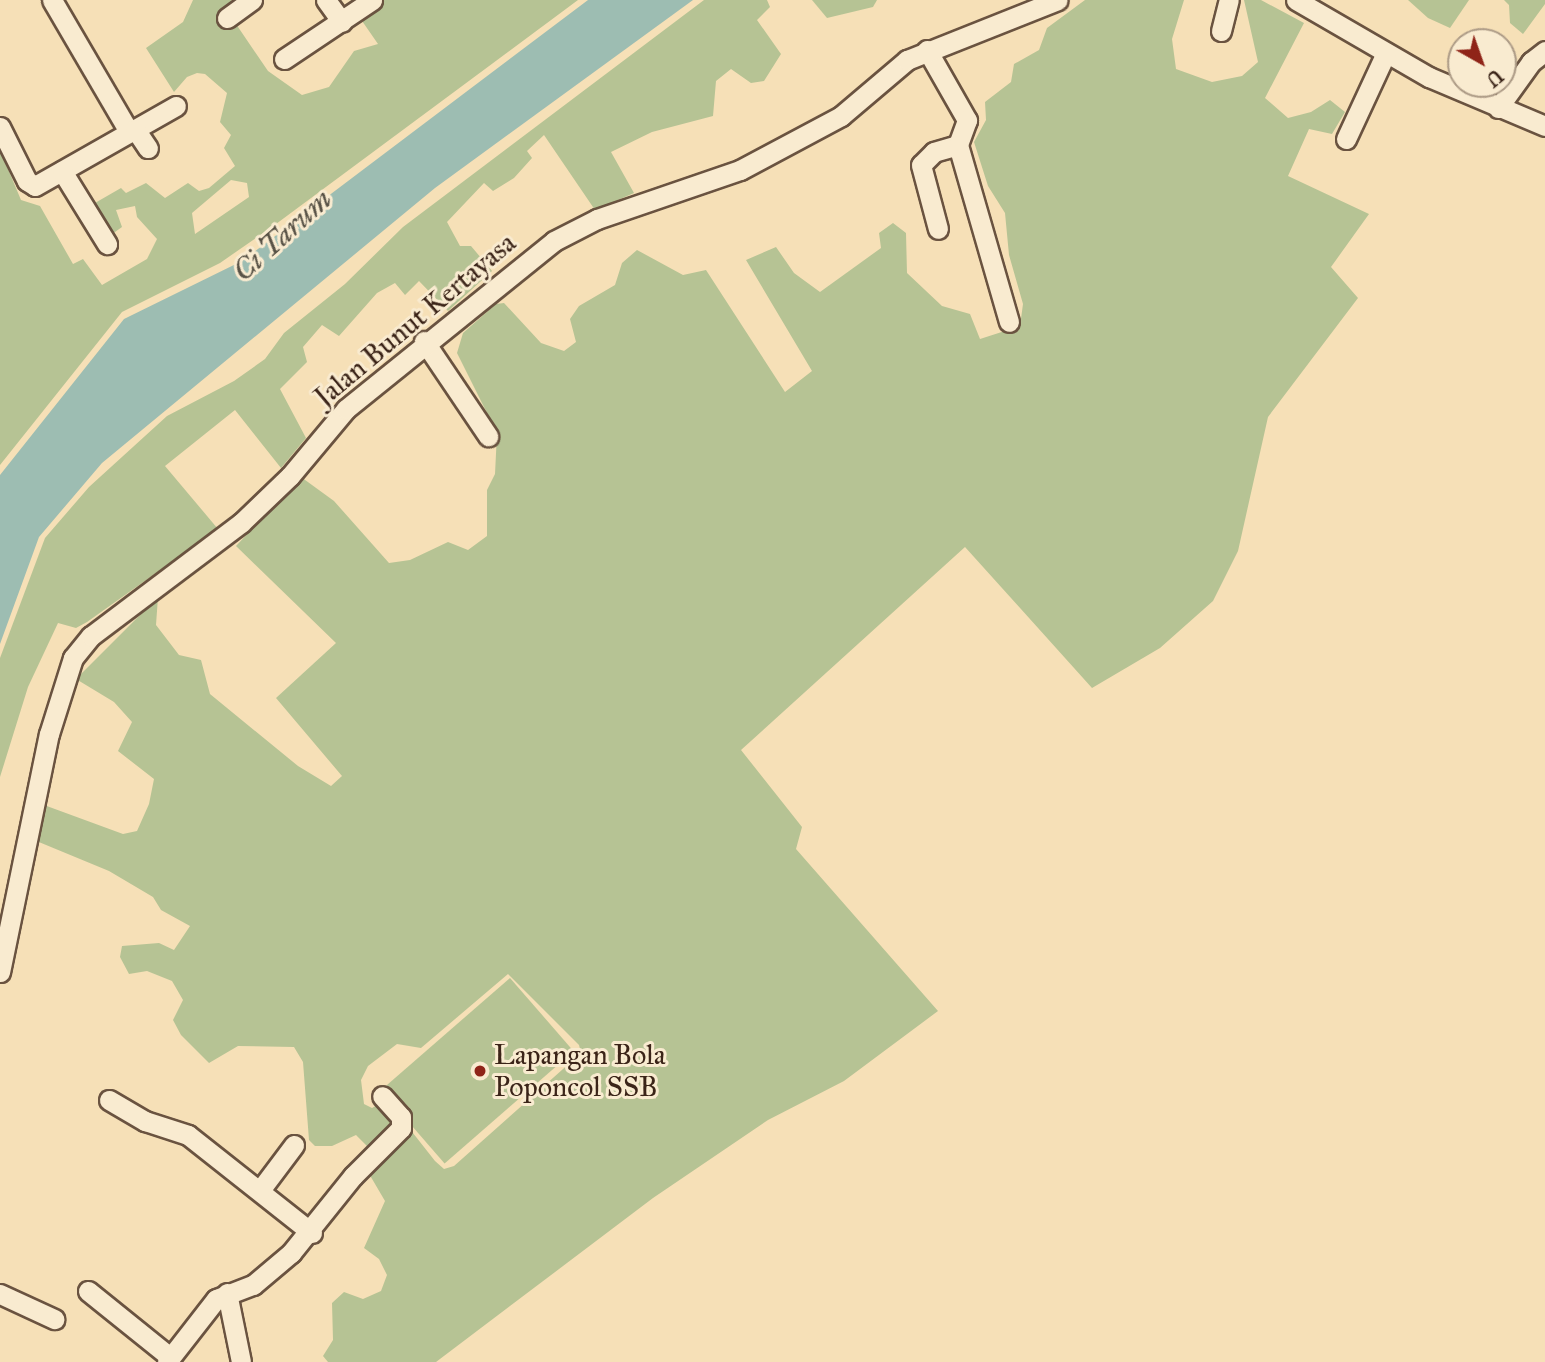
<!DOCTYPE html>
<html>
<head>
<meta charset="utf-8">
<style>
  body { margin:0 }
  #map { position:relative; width:1545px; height:1362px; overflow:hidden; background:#f6e0b7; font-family:"IM FELL Great Primer",serif }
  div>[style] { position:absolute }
  .green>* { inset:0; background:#b6c394; transform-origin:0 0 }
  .water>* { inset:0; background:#9dbdb2 }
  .roads { filter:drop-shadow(2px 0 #6a5340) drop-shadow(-2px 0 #6a5340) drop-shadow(0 2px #6a5340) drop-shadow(0 -2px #6a5340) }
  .minor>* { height:19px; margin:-9.5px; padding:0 9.5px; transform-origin:9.5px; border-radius:9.5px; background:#f9ebd0 }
  .dots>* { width:19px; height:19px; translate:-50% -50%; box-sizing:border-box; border:4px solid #f9ebd0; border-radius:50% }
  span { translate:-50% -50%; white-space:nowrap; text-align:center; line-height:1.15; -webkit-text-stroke:6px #f9ebd0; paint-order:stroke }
  .street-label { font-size:28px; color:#3b2418 }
  .poi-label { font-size:28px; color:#3b2418 }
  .left { translate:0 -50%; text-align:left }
  .water-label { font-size:30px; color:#585246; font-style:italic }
  .north { position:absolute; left:1447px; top:28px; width:70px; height:70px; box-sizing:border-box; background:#f9ebd0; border:2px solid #ad9b86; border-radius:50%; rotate:140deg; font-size:19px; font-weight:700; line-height:28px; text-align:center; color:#3b2418 }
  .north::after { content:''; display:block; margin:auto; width:24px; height:32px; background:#8f2418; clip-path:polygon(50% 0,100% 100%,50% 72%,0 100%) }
</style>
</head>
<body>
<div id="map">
  <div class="green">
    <div style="clip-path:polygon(evenodd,193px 0,231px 0,236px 24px,268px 71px,302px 95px,329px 87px,354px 51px,378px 44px,360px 18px,384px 0,578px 0,276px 224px,220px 263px,122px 312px,0 465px,0 150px,21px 200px,40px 206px,73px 264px,83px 259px,102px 285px,147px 259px,157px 239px,137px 217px,135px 206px,116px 210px,122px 227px,108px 237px,88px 207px,121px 188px,126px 193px,146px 183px,165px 198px,188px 183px,199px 191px,209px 188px,235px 166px,224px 148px,231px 135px,220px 122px,227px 93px,205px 74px,197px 73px,187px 77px,174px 92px,146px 48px,183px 22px,193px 0,231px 180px,247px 183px,249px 197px,195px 234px,192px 213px,231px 180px)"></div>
    <div style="clip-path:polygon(704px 0,767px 0,770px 7px,757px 20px,781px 54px,764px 81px,751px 83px,731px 69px,716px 81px,713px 116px,652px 132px,611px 152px,634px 193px,595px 210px,544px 135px,527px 151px,532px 158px,514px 178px,493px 191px,484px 183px,447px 222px,460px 246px,471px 246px,492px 271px,448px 311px,419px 281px,405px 295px,395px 283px,377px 293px,339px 336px,322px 325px,303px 347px,307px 362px,280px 389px,306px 438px,281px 468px,235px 410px,165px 466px,218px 529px,87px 622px,76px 628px,58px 623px,28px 687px,0 777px,0 658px,45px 538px,89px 487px,167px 416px,234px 381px,265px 359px,284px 333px,345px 284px,403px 227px)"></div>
    <div style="clip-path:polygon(812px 0,877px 0,873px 7px,827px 18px)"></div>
    <div style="clip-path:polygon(1085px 0,1184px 0,1172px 39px,1176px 69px,1212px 82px,1242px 76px,1258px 62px,1244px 0,1261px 0,1304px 23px,1265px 98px,1288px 118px,1311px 112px,1330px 100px,1345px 112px,1332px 134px,1309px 129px,1288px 176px,1369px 214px,1331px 267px,1358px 298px,1268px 417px,1238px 551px,1213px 601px,1160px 648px,1092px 688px,965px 547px,741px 750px,802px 827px,796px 849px,938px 1011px,844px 1081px,768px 1120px,653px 1198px,436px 1362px,328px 1362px,323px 1356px,333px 1340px,332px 1303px,344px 1292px,363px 1299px,381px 1291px,387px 1275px,379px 1259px,364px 1248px,385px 1201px,368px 1172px,409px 1128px,435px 1161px,444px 1169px,454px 1166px,581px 1053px,579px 1045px,508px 974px,421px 1048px,397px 1044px,368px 1066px,361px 1080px,364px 1104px,372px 1108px,381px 1103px,396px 1118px,392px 1127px,369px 1148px,356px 1135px,332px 1146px,315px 1146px,309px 1140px,303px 1062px,294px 1047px,238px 1046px,209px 1063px,181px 1035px,173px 1020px,183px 1000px,172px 981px,147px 971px,129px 974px,120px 957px,122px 946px,159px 943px,174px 950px,190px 926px,161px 910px,153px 897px,109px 871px,34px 840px,44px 805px,123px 834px,137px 831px,149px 804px,154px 779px,118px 751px,132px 722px,114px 702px,76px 679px,158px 597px,156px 625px,179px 655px,201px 660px,210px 694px,298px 766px,331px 786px,342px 776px,276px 698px,336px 643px,236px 546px,301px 477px,334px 501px,389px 563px,410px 560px,448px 542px,468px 550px,487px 536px,487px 490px,495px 474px,497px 433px,457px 353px,463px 333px,496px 304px,504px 303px,541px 343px,564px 351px,576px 342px,570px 319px,579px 306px,615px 285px,622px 263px,637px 250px,683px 275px,706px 270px,785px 392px,812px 371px,746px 260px,776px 247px,794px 273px,820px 292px,881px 248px,879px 233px,893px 223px,906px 233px,907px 273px,942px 306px,970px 314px,980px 339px,1020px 326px,1023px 304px,1009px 255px,1005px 213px,988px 186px,974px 142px,986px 120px,985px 102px,1011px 82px,1014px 64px,1039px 50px,1047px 28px)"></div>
    <div style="clip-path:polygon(1408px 0,1469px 0,1450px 28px,1428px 18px)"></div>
    <div style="clip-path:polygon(1504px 0,1545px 0,1545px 4px,1523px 34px,1510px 23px,1509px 5px)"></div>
    <div style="left:510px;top:978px;width:97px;height:171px;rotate:49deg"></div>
  </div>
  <div class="water">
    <div style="clip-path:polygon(588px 0,693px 0,435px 188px,102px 463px,39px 537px,0 644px,0 475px,124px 319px,242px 261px)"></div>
  </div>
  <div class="roads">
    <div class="minor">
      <div style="left:52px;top:0;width:153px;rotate:59.7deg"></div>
      <div style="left:326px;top:0;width:27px;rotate:54deg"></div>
      <div style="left:1296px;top:0;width:154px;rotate:30.1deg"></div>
      <div style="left:1429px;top:77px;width:126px;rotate:22.9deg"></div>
      <div style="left:227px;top:18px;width:31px;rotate:-36deg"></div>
      <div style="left:1221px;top:31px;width:32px;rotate:-76deg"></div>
      <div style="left:927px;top:50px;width:81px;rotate:60.3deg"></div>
      <div style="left:967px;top:120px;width:27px;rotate:110deg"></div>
      <div style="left:958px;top:145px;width:25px;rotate:164deg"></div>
      <div style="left:934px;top:152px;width:18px;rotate:135deg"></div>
      <div style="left:921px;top:165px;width:66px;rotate:75.1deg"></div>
      <div style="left:284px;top:59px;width:106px;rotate:-33.8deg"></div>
      <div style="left:1498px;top:108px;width:57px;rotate:-54.3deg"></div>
      <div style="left:1531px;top:62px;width:18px;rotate:-38deg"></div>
      <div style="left:0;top:127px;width:60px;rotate:63.4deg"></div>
      <div style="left:27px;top:181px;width:9px;rotate:32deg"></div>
      <div style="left:35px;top:186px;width:162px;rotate:-29.6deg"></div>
      <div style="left:135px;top:129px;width:23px;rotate:56deg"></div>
      <div style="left:1346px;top:139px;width:95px;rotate:-65.1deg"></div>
      <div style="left:958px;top:145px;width:184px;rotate:73.9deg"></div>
      <div style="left:62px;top:171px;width:86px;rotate:58.3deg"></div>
      <div style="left:424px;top:341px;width:115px;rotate:56deg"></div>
      <div style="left:0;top:972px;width:243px;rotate:-78.4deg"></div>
      <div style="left:49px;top:734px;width:80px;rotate:-72.5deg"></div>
      <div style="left:73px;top:658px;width:28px;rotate:-51deg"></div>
      <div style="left:91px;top:636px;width:188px;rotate:-37deg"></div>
      <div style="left:241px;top:523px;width:68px;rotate:-43.8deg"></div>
      <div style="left:290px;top:476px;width:87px;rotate:-50.1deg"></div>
      <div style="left:346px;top:409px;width:267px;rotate:-38.9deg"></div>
      <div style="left:554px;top:241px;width:48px;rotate:-27.1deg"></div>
      <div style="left:597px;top:219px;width:151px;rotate:-18.9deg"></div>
      <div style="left:740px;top:170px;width:115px;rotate:-28.1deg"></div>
      <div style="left:841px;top:116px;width:87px;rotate:-40.3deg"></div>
      <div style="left:907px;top:60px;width:162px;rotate:-21.7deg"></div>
      <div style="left:109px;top:1100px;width:42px;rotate:30.3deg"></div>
      <div style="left:145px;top:1121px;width:45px;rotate:18deg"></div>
      <div style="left:188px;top:1135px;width:158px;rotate:38.3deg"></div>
      <div style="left:261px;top:1189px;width:55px;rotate:-53.1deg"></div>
      <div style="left:88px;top:1291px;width:105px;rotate:38.8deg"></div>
      <div style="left:227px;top:1293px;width:70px;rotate:78.5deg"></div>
      <div style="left:0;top:1294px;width:60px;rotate:24.8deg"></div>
      <div style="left:167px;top:1362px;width:80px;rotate:-52.1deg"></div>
      <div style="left:216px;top:1299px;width:40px;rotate:-21deg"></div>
      <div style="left:253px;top:1285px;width:50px;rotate:-40.1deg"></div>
      <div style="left:291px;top:1253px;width:99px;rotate:-51.2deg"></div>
      <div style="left:353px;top:1176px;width:68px;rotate:-45deg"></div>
      <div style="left:401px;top:1128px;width:11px;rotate:-90deg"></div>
      <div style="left:401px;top:1117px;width:28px;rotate:-132deg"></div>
    </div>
  </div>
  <div class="dots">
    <div style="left:480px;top:1071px;background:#8f2418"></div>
  </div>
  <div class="street-label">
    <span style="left:415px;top:320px;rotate:-40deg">Jalan Bunut Kertayasa</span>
  </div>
  <div class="poi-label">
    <span class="left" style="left:494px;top:1071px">Lapangan Bola<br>Poponcol SSB</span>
  </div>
  <div class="water-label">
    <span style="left:282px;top:235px;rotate:-42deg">Ci Tarum</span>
  </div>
  <div class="north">U</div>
</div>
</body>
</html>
